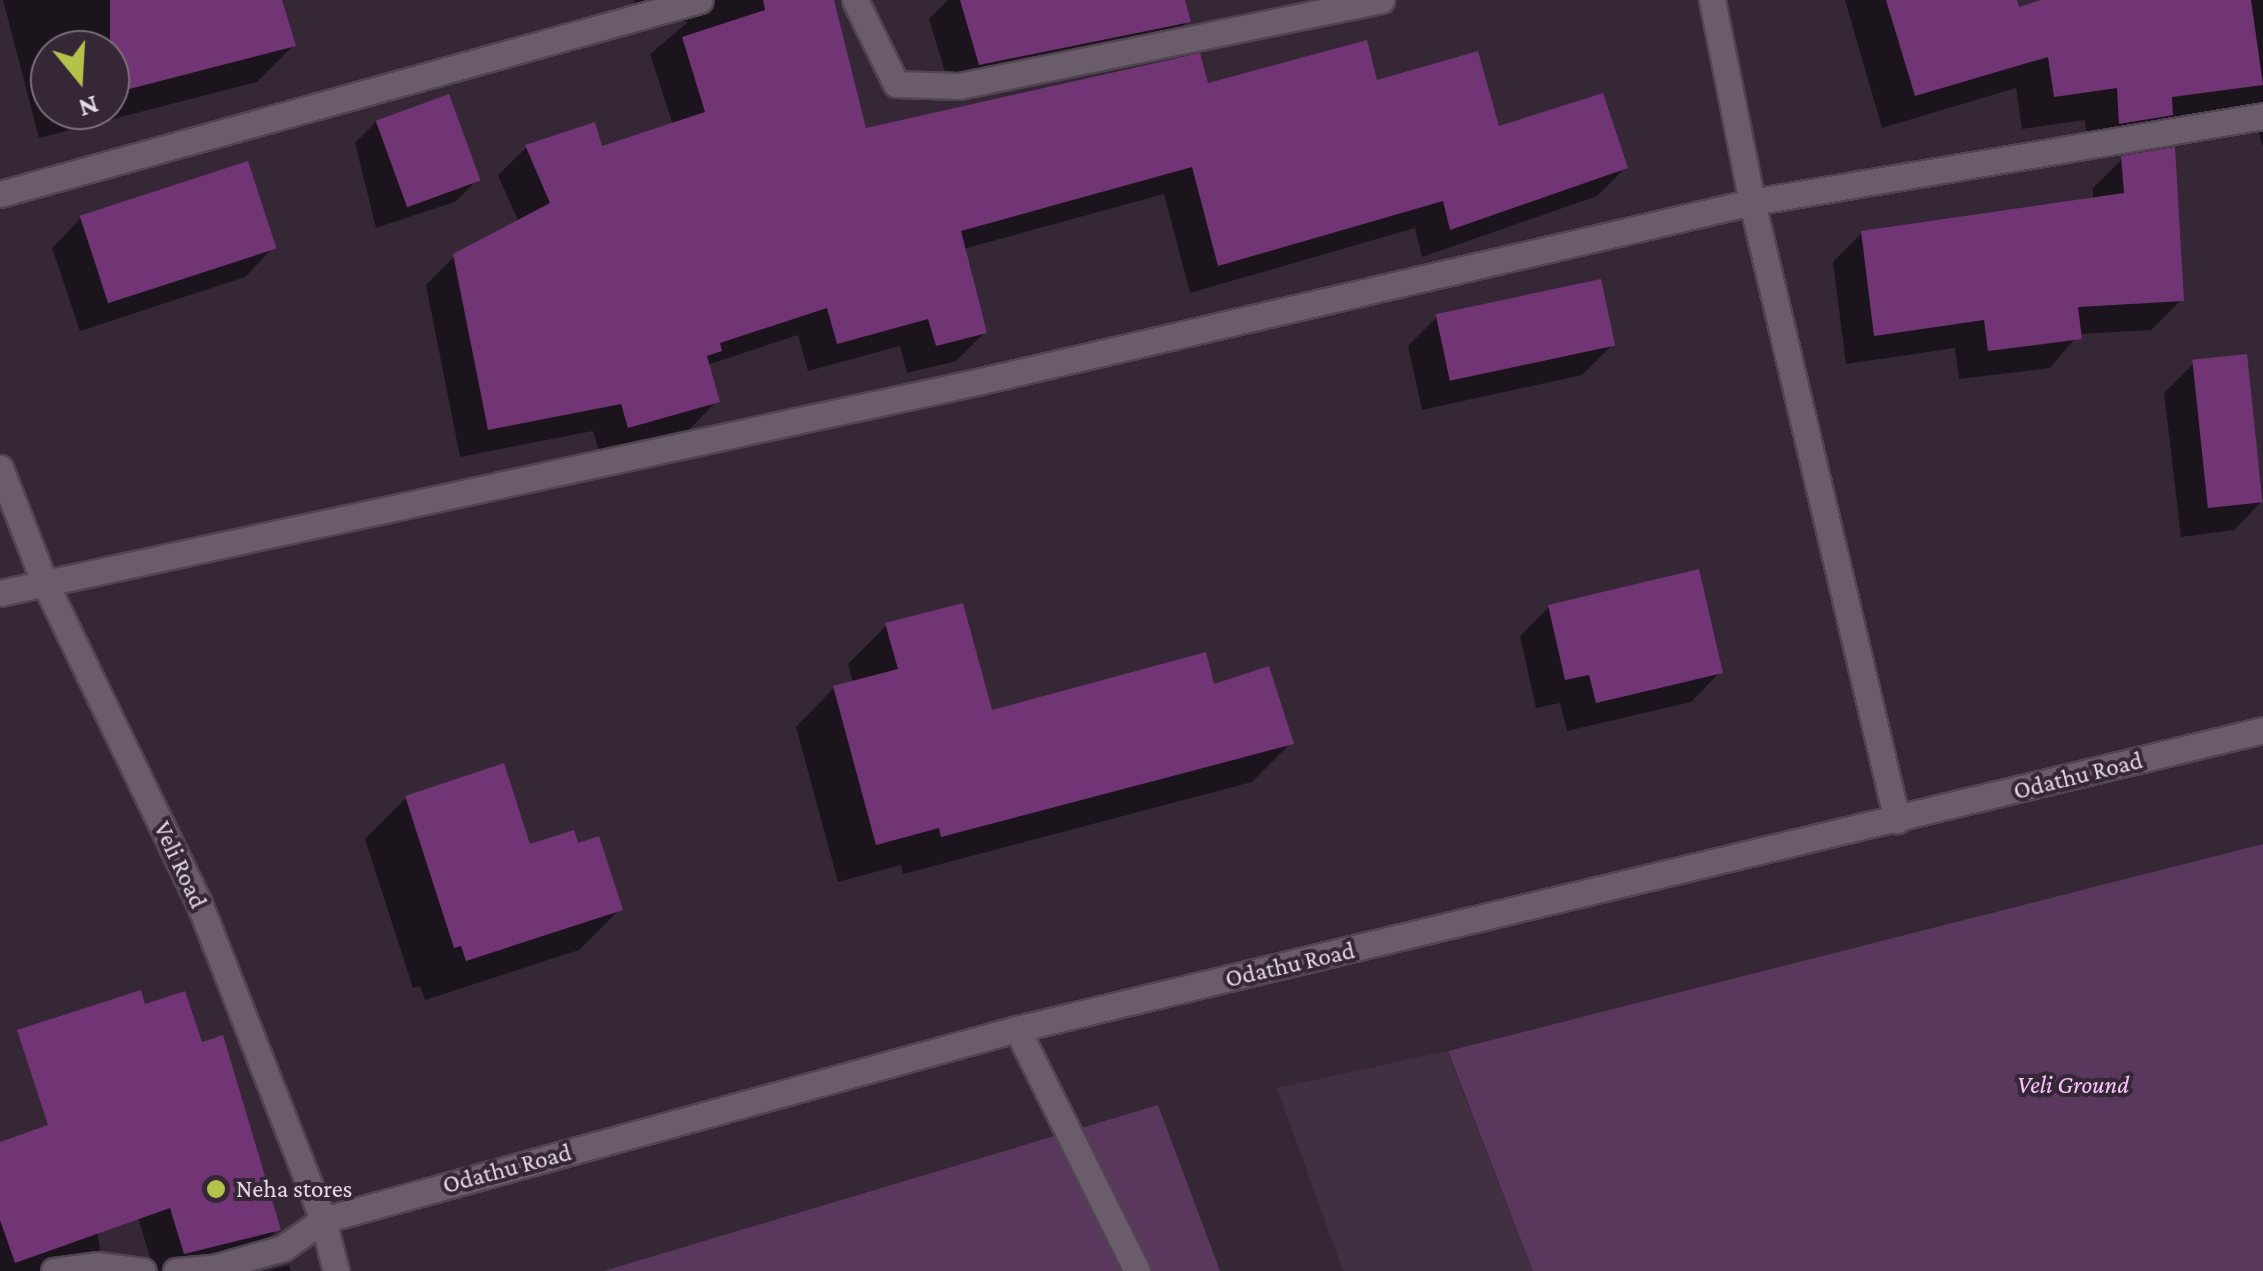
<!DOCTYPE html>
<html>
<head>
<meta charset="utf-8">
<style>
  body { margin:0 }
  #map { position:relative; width:2263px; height:1271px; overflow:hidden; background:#352736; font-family:"Crimson Pro",serif }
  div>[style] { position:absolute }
  .built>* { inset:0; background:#422f42 }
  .green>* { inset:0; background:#5a375c }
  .shadow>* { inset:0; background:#0007 }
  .building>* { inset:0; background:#713575; transform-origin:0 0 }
  .roads { filter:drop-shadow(2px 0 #504550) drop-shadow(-2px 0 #504550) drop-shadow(0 2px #504550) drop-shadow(0 -2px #504550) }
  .minor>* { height:25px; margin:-12.5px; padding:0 12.5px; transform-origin:12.5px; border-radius:12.5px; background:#6b5c6c }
  .secondary>* { height:25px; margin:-12.5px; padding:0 12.5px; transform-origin:12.5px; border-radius:12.5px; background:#6b5c6c }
  .dots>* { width:28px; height:28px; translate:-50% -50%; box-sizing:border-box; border:5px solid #352736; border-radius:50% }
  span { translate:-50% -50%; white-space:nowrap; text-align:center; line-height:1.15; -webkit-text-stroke:8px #352736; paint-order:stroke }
  .street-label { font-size:25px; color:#e3dae3 }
  .park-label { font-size:25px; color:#fac6fc; font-style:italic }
  .poi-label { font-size:25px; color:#e3dae3 }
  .left { translate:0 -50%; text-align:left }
  .north { position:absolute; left:30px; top:30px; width:100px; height:100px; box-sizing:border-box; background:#352736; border:2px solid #7b6f7b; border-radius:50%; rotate:162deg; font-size:28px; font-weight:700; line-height:40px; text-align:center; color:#e3dae3 }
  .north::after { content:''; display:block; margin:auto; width:35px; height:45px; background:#b4c24a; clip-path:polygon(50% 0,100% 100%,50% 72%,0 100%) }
</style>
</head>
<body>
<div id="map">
  <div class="built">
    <div style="clip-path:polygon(1447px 1051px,1533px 1271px,1343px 1271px,1277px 1088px)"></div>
  </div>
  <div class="green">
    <div style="clip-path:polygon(2263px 844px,2263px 1271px,1533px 1271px,1448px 1051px)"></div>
    <div style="clip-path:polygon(1158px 1105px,1220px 1271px,604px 1271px)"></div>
  </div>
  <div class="shadow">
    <div style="clip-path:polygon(evenodd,3px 0,279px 0,293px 46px,257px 82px,39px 138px,3px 0,50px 50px,110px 50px,110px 110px,50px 110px,50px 50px)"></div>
    <div style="clip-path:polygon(634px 0,831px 0,864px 131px,1207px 86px,1376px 83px,1625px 168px,1597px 196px,1422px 257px,1415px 228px,1190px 293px,1164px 194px,963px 249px,985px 332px,956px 361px,907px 373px,900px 346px,808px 371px,798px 335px,707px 365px,717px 401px,689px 430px,600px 455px,593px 431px,460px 457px,426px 285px,455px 256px,519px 223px,498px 175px,527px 147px,601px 149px,673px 125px,650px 54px,687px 23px,674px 11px,640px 19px)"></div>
    <div style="clip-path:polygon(948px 0,1182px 0,1188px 21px,1160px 50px,951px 92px,929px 19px)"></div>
    <div style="clip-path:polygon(1845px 0,2015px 0,2017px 9px,2083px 0,2263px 0,2263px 147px,2253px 113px,2087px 155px,2085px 120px,2022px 129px,2016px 88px,1882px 128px)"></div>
    <div style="clip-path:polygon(378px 120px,478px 179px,455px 202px,376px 228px,355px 143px)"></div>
    <div style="clip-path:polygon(2122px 159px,2181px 300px,2151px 330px,2079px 334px,2050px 368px,1959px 379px,1955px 348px,1846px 364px,1833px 262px,1862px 233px,2093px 200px,2093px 188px)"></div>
    <div style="clip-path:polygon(81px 218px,274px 247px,245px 277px,80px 331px,52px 248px)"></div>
    <div style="clip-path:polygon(1437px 317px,1612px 345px,1582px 375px,1422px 410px,1408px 346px)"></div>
    <div style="clip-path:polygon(2245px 357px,2263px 500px,2234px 530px,2181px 537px,2164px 393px,2194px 363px)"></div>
    <div style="clip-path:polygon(1549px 607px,1720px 672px,1691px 702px,1567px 731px,1560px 703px,1536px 708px,1520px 636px)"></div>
    <div style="clip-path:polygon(887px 625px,990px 713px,1212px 687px,1291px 743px,1252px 782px,903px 874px,901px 865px,838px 882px,796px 727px,834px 688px,853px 683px,848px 664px)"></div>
    <div style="clip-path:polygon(406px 798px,529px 848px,576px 846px,620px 909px,579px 950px,425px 1000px,420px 986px,413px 988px,365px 839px)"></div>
    <div style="clip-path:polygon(200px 1045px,278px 1229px,241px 1266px,154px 1271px,88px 1050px)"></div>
    <div style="clip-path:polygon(80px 1117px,100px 1249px,78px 1271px,0 1271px,0 1145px)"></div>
    <div style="clip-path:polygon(289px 1265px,291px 1271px,267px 1271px)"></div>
  </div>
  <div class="building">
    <div style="clip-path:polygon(110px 0,282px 0,296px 46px,110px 94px)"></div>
    <div style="clip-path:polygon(763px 0,834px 0,866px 128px,1200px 53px,1208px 83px,1367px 40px,1377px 80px,1478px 51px,1499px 126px,1603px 93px,1628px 168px,1450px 230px,1443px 201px,1218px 266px,1192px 167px,961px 231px,987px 333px,936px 346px,928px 319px,837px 344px,827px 308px,720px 343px,722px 351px,707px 356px,720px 402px,628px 428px,621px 404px,488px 430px,453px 254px,550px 203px,525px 145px,595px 122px,602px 146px,705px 112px,682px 37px,765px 10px)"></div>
    <div style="clip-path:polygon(960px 0,1185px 0,1191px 22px,979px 65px)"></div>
    <div style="clip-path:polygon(1886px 0,2017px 0,2019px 7px,2041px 0,2251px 0,2263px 85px,2172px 97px,2173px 115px,2119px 124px,2117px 88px,2054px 97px,2048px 57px,1915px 96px)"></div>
    <div style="left:449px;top:94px;width:92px;height:78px;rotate:70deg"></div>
    <div style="clip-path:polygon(2175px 147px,2184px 301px,2078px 307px,2082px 339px,1988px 351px,1984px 320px,1874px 336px,1861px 231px,2124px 193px,2121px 156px)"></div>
    <div style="left:248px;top:161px;width:92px;height:177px;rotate:72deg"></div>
    <div style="left:1601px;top:279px;width:68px;height:169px;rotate:78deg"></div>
    <div style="left:2247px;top:354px;width:149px;height:55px;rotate:84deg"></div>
    <div style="clip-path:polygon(1699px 569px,1723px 673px,1596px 703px,1589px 675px,1565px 680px,1548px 605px)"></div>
    <div style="clip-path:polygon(963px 603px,992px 710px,1206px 652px,1214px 684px,1269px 666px,1294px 744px,941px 837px,939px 828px,876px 845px,833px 686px,898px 669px,885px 623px)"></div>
    <div style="clip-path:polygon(504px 763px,530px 844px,574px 830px,578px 843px,599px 836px,623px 910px,466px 961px,461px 946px,454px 948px,405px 796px)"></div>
    <div style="clip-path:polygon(141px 990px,145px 1004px,185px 991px,202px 1042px,223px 1035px,281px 1230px,184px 1254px,170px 1208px,15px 1263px,0 1220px,0 1142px,48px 1125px,17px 1030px)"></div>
  </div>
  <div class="roads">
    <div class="minor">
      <div style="left:855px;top:0;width:93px;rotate:64deg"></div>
      <div style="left:896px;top:84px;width:63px;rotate:1.8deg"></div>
      <div style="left:959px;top:86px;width:431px;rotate:-11.5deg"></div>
      <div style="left:1712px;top:0;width:206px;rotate:78.8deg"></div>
      <div style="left:1752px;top:202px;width:635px;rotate:76.8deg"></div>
      <div style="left:0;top:194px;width:726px;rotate:-15.49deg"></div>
      <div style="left:0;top:593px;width:1004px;rotate:-12.19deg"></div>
      <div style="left:981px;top:381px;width:792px;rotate:-13.07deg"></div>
      <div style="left:1752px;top:202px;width:518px;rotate:-9.55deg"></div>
      <div style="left:1017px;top:1029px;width:270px;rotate:63.6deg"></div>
      <div style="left:54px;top:1271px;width:43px;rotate:-7.9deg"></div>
      <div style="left:97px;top:1265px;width:46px;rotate:7.4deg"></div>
      <div style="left:176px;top:1271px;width:37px;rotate:-5deg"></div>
      <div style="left:213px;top:1268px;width:73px;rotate:-15.9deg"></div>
      <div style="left:283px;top:1248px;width:49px;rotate:-35deg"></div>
    </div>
    <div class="secondary">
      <div style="left:0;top:468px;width:119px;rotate:68.8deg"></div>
      <div style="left:43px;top:579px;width:360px;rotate:64.3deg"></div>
      <div style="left:199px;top:903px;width:340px;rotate:68.6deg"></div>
      <div style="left:323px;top:1220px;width:53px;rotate:75.7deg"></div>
      <div style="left:323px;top:1220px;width:720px;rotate:-15.39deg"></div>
      <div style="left:1017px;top:1029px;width:1281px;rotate:-13.49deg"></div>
    </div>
  </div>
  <div class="dots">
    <div style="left:216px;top:1189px;background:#b4c24a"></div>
  </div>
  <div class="street-label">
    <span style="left:2078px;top:776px;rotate:-14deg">Odathu Road</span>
    <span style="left:180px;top:865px;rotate:65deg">Veli Road</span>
    <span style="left:1290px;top:965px;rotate:-13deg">Odathu Road</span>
    <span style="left:507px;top:1169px;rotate:-15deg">Odathu Road</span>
  </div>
  <div class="park-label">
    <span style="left:2073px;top:1085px">Veli Ground</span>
  </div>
  <div class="poi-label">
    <span class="left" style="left:236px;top:1189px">Neha stores</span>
  </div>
  <div class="north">N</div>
</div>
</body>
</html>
